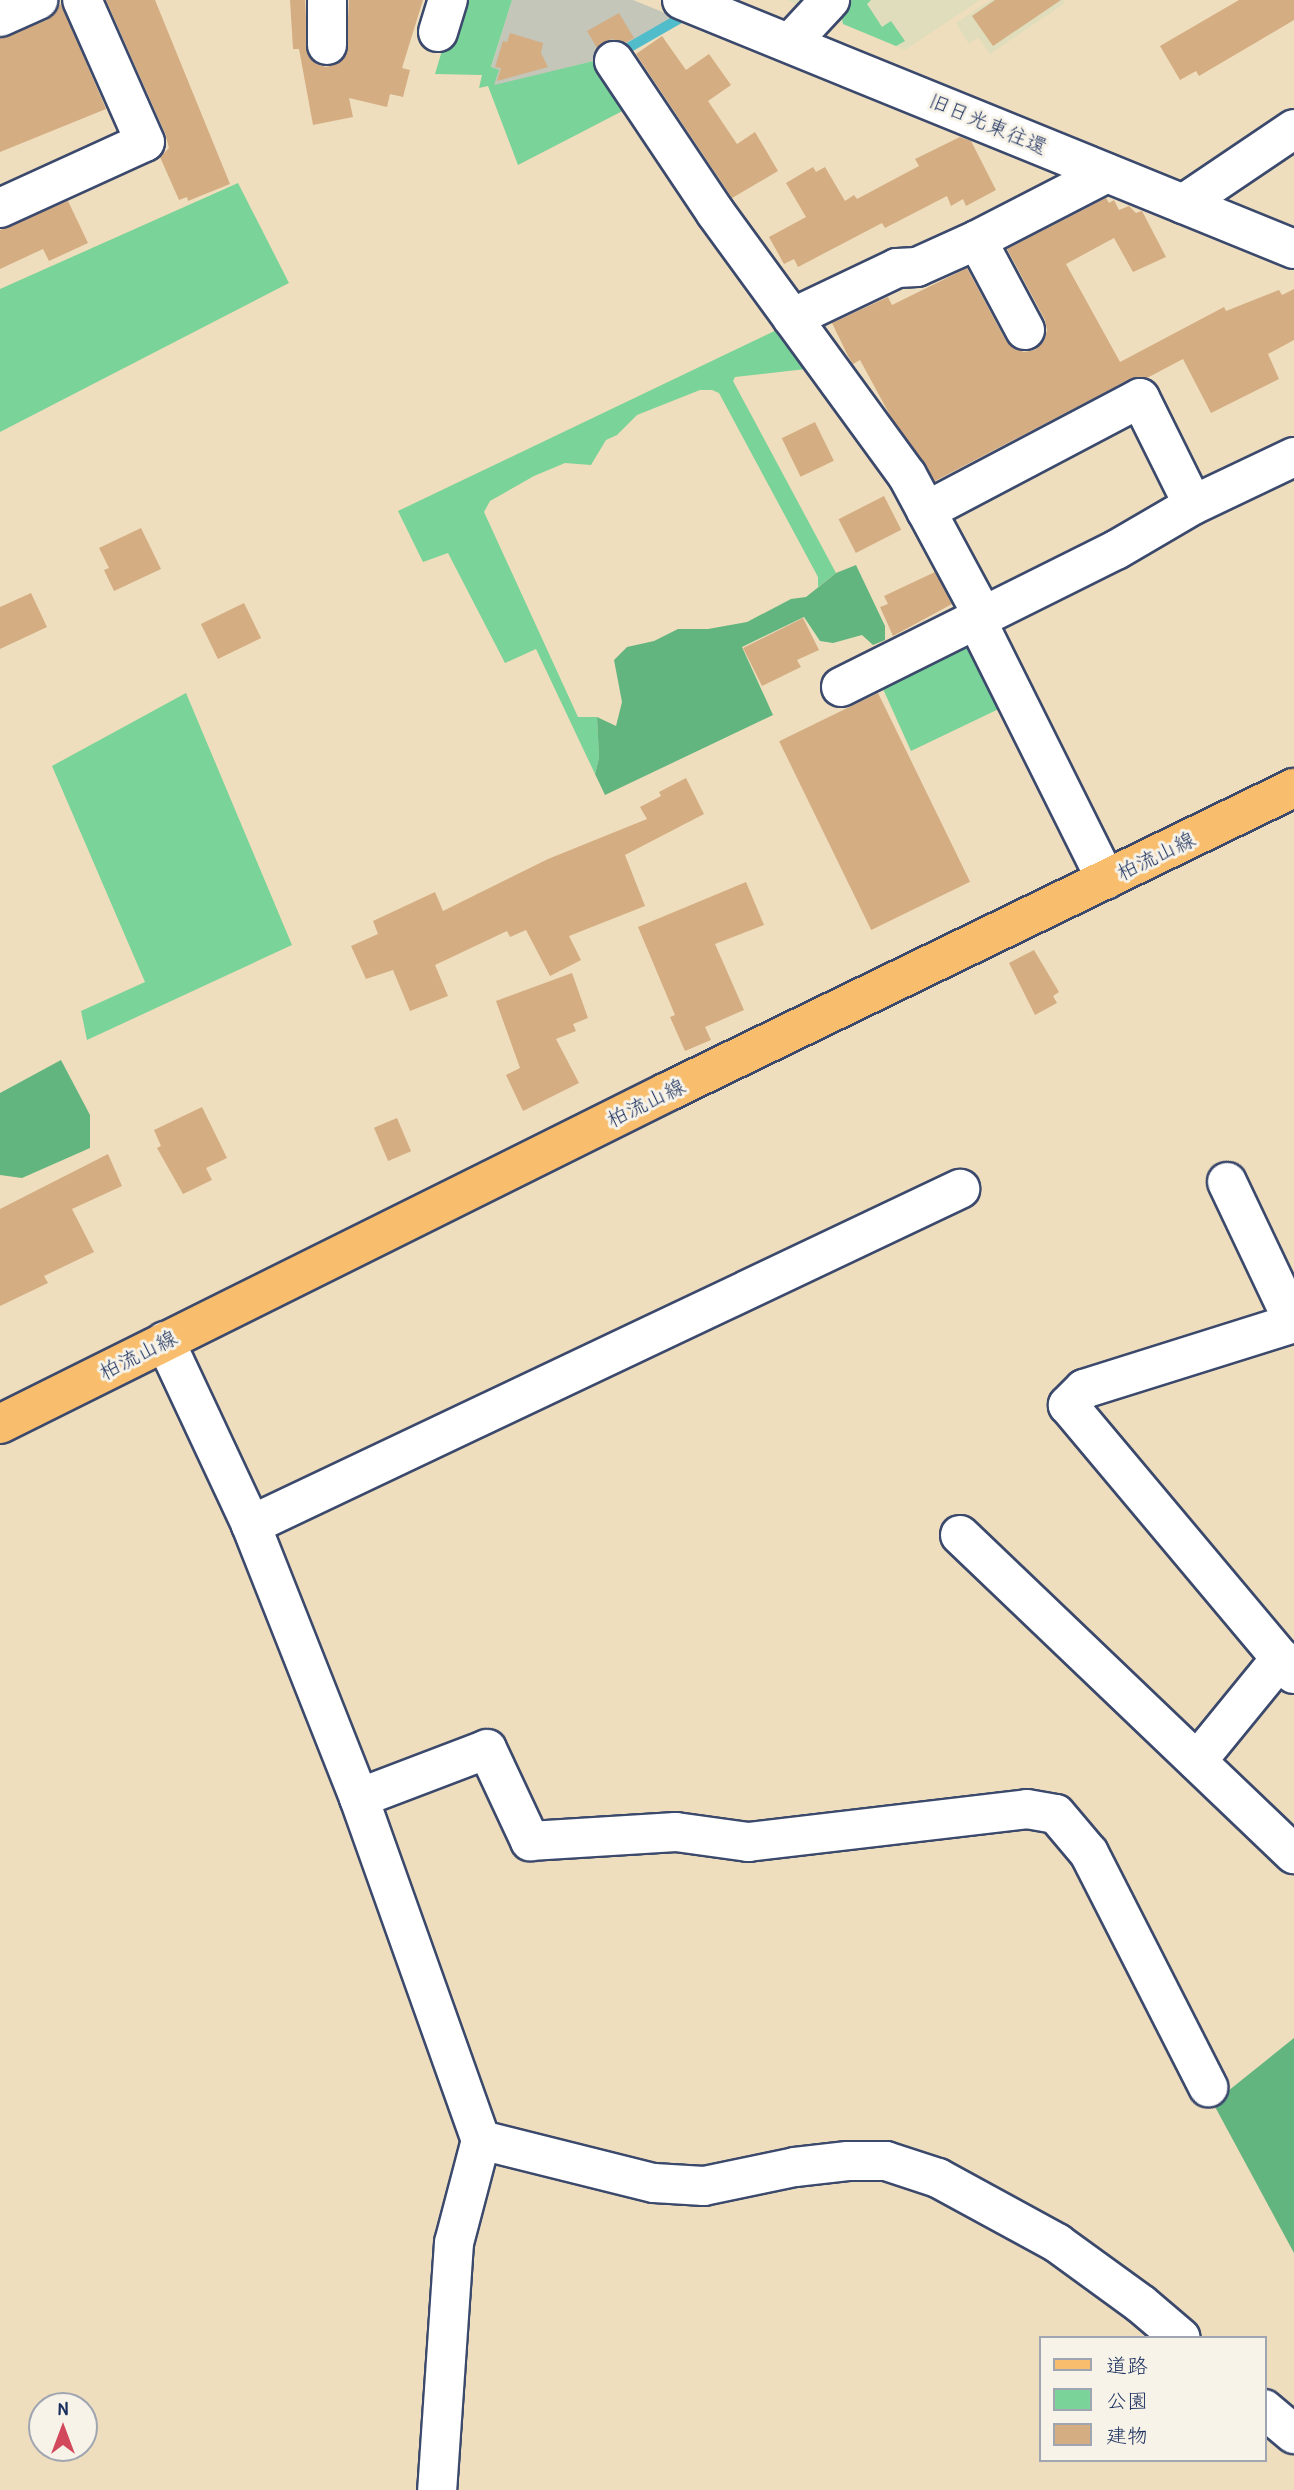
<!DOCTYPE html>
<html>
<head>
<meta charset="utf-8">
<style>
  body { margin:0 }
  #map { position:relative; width:1294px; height:2490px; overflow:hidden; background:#efdebd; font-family:"Patrick Hand","Klee One",sans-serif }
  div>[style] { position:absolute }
  .built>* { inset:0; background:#dfddbb }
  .industrial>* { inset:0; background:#c3c6b9 }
  .green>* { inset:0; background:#7ad398 }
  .forest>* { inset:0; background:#63b580 }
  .stream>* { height:10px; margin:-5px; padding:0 5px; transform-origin:5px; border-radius:5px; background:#51bdcb }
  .building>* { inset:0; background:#d4ad83; transform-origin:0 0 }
  .roads { filter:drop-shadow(2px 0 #3b496c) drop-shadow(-2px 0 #3b496c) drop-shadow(0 2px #3b496c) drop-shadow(0 -2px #3b496c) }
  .minor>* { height:38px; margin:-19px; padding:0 19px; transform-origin:19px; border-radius:19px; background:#fff }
  .major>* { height:38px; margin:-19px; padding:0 19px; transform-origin:19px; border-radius:19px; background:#f9be6d }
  span { translate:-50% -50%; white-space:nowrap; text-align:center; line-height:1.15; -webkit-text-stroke:6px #f7f3e8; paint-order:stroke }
  .street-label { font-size:21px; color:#1b2f5e }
  .legend { position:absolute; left:1039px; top:2336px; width:228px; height:126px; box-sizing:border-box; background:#f7f3e8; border:2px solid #9fa5b1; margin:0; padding:9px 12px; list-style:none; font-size:21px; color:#1b2f5e }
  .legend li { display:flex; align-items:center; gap:14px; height:35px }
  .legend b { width:35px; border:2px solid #9fa5b1 }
  .north { position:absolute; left:28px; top:2392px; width:70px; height:70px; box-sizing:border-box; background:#f7f3e8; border:2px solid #9fa5b1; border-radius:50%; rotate:0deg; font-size:19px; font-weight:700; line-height:28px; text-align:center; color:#1b2f5e }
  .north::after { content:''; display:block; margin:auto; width:24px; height:32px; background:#d1495b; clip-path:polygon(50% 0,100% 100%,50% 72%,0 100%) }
</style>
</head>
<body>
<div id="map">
  <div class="built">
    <div style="clip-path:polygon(787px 0,980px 0,905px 50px)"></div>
    <div style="clip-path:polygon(991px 0,1063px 0,1065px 3px,990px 54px,978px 37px,969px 44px,956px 23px)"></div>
  </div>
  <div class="industrial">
    <div style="clip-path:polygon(512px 0,633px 0,675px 17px,606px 58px,494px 86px,491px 68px)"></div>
  </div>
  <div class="green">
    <div style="clip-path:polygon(457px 0,512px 0,491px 67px,499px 70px,494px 85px,606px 58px,638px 103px,518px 165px,488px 86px,479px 88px,482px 75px,435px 74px)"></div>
    <div style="clip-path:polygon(852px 0,871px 0,867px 4px,882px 27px,891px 21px,905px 41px,896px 46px,843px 24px,841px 11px)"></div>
    <div style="clip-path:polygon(238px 183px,289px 283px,0 432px,0 289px)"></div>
    <div style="clip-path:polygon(787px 325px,806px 369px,735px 377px,733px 381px,836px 573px,818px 587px,818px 577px,719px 393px,712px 390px,700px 390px,637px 415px,617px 435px,606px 440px,591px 465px,565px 463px,534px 476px,490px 501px,484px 512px,578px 717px,597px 717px,599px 758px,595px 774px,536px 649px,505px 663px,448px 553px,423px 562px,398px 511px)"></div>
    <div style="clip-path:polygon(960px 639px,976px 644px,1005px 706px,911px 751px,879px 680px)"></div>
    <div style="clip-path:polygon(186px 693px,292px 945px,87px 1040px,81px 1011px,145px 982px,52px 766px)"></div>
  </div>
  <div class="forest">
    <div style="clip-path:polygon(856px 565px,885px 626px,885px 640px,873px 645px,862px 635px,833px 643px,820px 641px,804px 617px,742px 647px,773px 715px,605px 795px,595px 774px,599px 758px,597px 717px,616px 726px,622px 702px,614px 660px,627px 647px,654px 641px,678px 629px,708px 629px,747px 622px,791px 599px,806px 597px,836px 573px)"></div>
    <div style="clip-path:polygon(61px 1060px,90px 1115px,90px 1148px,22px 1178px,0 1175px,0 1093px)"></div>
    <div style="clip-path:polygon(1294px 2038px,1294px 2253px,1213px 2103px)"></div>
  </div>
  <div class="stream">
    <div style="left:616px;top:55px;width:76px;rotate:-29.9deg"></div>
  </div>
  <div class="building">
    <div style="clip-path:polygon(106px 0,155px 0,230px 184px,188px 201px,187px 197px,179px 200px,160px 157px,169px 148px,165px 133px)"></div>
    <div style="clip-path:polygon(290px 0,305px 0,308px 55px,316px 64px,326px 67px,337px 64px,346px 55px,349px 0,423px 0,402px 68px,410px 70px,403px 97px,390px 94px,387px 107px,349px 98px,353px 117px,313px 125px,299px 49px,293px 49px)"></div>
    <div style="clip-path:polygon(995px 0,1061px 0,993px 46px,972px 16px)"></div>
    <div style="clip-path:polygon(1239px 0,1294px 0,1294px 20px,1199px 76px,1196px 71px,1180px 80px,1160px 46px)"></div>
    <div style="clip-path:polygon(61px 4px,106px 109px,0 152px,0 38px,47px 20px)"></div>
    <div style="clip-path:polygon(619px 13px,634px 38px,625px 43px,612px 39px,597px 48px,587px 31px)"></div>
    <div style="clip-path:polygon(510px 33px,543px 43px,541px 53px,548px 67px,497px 81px,501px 68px,495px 67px,503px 41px,507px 42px)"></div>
    <div style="clip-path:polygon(662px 36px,686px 70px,709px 54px,731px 85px,708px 101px,737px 144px,755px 132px,778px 171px,732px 198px,636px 54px)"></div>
    <div style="clip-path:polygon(960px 137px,971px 141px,996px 190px,966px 206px,963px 199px,951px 206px,947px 196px,885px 228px,882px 223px,798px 267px,794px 259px,784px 264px,769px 237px,806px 217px,786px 183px,813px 167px,816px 172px,825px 167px,845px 201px,854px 195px,857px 199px,919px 166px,915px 159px)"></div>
    <div style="clip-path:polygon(1106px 198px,1109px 203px,1114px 200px,1119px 210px,1129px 206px,1136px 213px,1142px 211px,1166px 257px,1133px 272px,1114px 238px,1066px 264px,1120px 362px,1224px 307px,1226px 311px,1279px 290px,1282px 295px,1294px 289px,1294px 340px,1268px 354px,1279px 379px,1211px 413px,1183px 359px,1147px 378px,1130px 379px,935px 481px,891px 417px,860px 360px,853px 364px,848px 356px,832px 323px,888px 297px,892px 305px,967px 268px,1006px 341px,1013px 348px,1024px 352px,1035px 350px,1044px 341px,1047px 330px,1045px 320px,1007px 249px)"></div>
    <div style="clip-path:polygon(68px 201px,88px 243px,49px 261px,43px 249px,0 269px,0 230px)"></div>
    <div style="left:815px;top:422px;width:43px;height:37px;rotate:64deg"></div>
    <div style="left:884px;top:496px;width:38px;height:51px;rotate:63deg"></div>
    <div style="clip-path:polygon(141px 528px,161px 569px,114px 591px,104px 570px,109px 568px,99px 548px)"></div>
    <div style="clip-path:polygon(935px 572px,952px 604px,893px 636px,880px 607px,888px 604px,884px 596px)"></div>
    <div style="clip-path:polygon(31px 593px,47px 627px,0 649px,0 607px)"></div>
    <div style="left:244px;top:603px;width:39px;height:48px;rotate:64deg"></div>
    <div style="clip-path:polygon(803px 618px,819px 650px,797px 660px,801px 667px,762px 686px,743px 648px)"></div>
    <div style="left:878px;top:693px;width:210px;height:110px;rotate:64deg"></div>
    <div style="clip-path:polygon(686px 778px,704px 814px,625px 855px,645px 906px,569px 936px,581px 960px,550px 976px,526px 930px,510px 937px,507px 931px,435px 965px,448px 996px,410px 1011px,393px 970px,366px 979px,351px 946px,378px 934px,373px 921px,435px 892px,443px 911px,548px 859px,647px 819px,640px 807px,661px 796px,659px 792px)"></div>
    <div style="clip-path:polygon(746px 882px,764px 925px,715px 944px,744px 1010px,705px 1027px,711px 1040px,685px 1051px,670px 1017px,675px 1015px,638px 927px)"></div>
    <div style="clip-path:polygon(1034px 950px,1059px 992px,1053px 996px,1057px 1003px,1035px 1015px,1009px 963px)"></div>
    <div style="clip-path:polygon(572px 973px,588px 1018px,573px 1024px,576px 1031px,556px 1039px,579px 1083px,523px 1111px,506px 1075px,520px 1068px,496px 1001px)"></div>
    <div style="clip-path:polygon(202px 1107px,227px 1158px,206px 1168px,212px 1180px,183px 1194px,157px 1148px,161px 1146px,154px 1130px)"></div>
    <div style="left:397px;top:1118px;width:36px;height:25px;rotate:67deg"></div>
    <div style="clip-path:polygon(108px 1154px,122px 1186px,72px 1209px,94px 1252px,44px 1276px,48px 1283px,0 1306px,0 1209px)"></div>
  </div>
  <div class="roads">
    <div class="minor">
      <div style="left:327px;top:0;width:45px;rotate:90deg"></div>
      <div style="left:682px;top:0;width:661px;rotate:22.14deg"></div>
      <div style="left:0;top:17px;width:42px;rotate:-24.1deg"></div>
      <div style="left:438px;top:32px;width:34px;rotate:-73deg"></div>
      <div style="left:790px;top:43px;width:59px;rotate:-47.1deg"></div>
      <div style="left:614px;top:61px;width:182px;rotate:56.2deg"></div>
      <div style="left:715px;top:212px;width:326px;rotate:53.9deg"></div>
      <div style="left:907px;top:475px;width:160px;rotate:61.7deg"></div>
      <div style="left:1183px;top:204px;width:134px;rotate:-34deg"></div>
      <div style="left:0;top:208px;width:159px;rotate:-24.5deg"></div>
      <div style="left:145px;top:142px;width:155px;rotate:-113.9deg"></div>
      <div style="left:977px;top:240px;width:102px;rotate:61.9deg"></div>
      <div style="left:792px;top:318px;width:116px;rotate:-25.5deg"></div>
      <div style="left:897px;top:268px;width:20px;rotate:-3deg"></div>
      <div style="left:917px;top:267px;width:66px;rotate:-24.2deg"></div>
      <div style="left:977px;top:240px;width:146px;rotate:-27.3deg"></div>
      <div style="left:926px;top:511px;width:242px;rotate:-27.8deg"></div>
      <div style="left:1140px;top:398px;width:119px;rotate:63.6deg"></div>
      <div style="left:977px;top:621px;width:289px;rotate:63.5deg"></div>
      <div style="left:841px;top:687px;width:307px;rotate:-26.5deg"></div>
      <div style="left:1116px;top:550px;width:89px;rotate:-30.3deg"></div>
      <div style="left:1193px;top:505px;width:112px;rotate:-25.4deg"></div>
      <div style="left:1227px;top:1182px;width:156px;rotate:64.6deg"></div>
      <div style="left:1294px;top:1323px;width:220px;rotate:162.6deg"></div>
      <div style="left:1084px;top:1389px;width:23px;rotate:135deg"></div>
      <div style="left:1068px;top:1405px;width:351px;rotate:50deg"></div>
      <div style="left:165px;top:1341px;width:203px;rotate:64.9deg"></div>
      <div style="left:251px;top:1525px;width:294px;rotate:68.4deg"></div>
      <div style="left:359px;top:1798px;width:363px;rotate:70.4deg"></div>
      <div style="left:481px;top:2140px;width:106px;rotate:104.7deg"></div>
      <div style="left:454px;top:2243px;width:248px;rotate:93.9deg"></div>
      <div style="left:251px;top:1525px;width:785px;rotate:-25.36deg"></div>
      <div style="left:960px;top:1535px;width:462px;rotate:43.7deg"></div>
      <div style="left:1197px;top:1761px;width:133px;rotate:-50.8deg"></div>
      <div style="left:359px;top:1798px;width:137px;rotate:-20.9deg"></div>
      <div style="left:487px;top:1749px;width:102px;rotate:64.9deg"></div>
      <div style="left:530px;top:1841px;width:146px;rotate:-3.5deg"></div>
      <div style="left:676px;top:1832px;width:73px;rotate:7.9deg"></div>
      <div style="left:748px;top:1842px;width:281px;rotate:-6.7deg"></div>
      <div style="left:1027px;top:1809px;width:29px;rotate:10deg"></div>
      <div style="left:1056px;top:1814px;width:51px;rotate:49.8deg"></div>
      <div style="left:1089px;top:1853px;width:263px;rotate:63deg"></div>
      <div style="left:481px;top:2140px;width:178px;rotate:14deg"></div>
      <div style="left:654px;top:2183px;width:50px;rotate:3.4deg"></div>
      <div style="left:704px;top:2186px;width:93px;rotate:-11.8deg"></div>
      <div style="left:795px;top:2167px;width:53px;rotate:-6.5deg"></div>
      <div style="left:848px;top:2161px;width:38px"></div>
      <div style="left:886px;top:2161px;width:55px;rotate:18.1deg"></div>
      <div style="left:938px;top:2178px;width:136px;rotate:28.6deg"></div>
      <div style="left:1057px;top:2243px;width:104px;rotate:36deg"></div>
      <div style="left:1141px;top:2304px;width:52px;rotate:40.4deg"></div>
      <div style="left:1264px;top:2409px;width:39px;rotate:40deg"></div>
    </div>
    <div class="major">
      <div style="left:0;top:1424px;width:745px;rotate:-26.46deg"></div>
      <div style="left:667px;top:1092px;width:697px;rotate:-25.87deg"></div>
    </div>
  </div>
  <div class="street-label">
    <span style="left:988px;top:124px;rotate:23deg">旧日光東往還</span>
    <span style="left:1156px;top:856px;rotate:-26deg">柏流山線</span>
    <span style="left:646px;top:1103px;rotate:-26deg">柏流山線</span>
    <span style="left:138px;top:1355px;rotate:-27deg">柏流山線</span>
  </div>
  <ul class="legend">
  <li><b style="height:9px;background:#f9be6d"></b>道路</li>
  <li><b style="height:19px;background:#7ad398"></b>公園</li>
  <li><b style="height:19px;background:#d4ad83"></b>建物</li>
  </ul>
  <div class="north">N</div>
</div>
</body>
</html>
